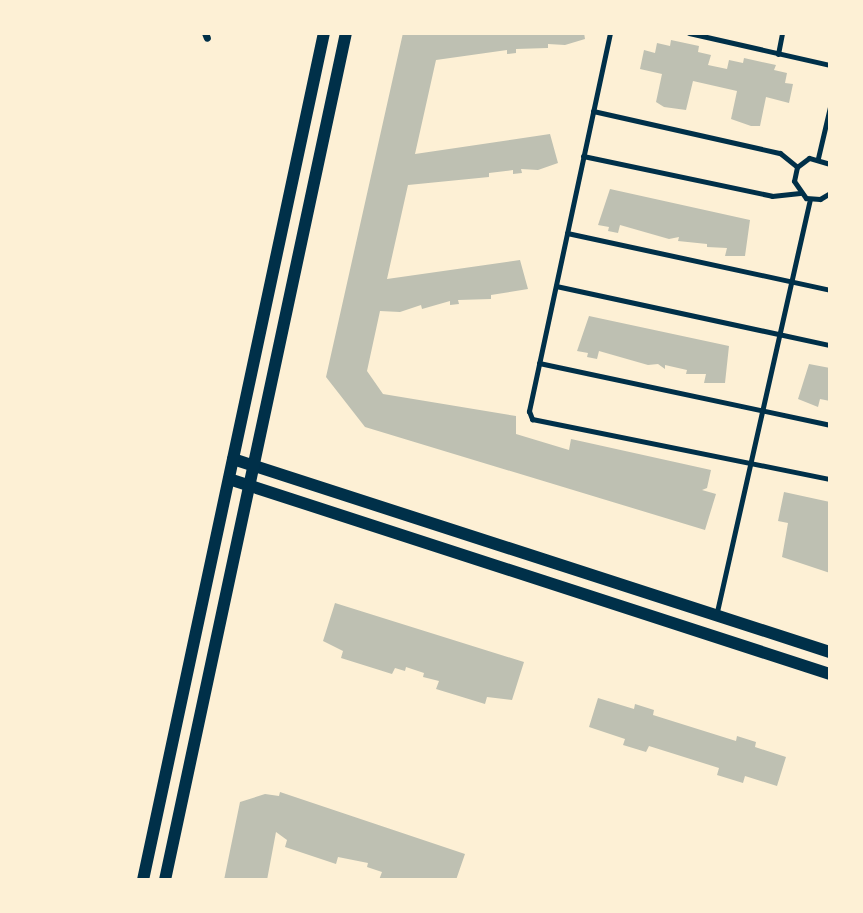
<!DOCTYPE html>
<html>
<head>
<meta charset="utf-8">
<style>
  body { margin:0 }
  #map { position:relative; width:863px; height:913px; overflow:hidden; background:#fdf0d5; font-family:"Open Sans",sans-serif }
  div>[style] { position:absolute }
  .building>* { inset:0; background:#bec0b2 }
  .service>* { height:5px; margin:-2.5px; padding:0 2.5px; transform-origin:2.5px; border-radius:2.5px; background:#003049 }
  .minor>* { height:7px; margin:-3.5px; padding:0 3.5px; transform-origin:3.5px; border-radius:3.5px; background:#003049 }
  .tertiary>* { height:12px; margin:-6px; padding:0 6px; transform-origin:6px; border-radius:6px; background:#003049 }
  span { translate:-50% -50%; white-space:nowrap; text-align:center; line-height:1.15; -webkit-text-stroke:5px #fdf0d5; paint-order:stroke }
  .frame { position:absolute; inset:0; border:35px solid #fdf0d5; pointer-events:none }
</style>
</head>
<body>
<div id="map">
  <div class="building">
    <div style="clip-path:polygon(403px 33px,584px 33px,585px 39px,565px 45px,548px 44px,548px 48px,516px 49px,516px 53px,507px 54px,507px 50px,436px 60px,415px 154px,550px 134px,558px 163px,538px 170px,521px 169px,522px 173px,513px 174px,513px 170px,489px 173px,489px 177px,408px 185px,387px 279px,520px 260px,528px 289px,491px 295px,491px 299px,458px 300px,459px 304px,450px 305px,450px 301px,422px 309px,421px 305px,400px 312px,380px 311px,367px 371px,383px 394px,516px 416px,516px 434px,569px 450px,571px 439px,711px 470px,707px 488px,702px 490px,716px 494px,705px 530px,365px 427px,326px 377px)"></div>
    <div style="clip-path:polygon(671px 40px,699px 46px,698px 52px,711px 55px,708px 65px,727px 69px,729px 60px,743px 63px,744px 58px,776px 65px,774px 70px,787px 73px,785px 83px,793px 84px,789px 103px,766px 97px,760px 126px,751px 126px,731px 119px,737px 91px,693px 81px,686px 110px,664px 107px,656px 102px,662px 74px,640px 69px,644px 50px,655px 53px,657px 43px,670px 46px)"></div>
    <div style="clip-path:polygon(610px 189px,750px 220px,745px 256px,725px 256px,727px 248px,707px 247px,707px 244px,678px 241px,679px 237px,669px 239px,620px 225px,618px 233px,608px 231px,609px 227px,598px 225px)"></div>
    <div style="clip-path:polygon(589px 316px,729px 346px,725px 383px,704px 383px,706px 374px,686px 374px,687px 370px,665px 365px,665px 369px,658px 364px,648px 365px,599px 351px,597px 359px,587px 357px,588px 353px,577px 351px)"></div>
    <div style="clip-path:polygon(809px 364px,830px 368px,830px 401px,820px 399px,818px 407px,798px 399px)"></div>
    <div style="clip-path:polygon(784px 492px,830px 502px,830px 573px,782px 557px,788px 523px,778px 521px)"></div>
    <div style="clip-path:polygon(335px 603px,524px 662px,512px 700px,487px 697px,485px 704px,436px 689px,439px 681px,423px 677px,424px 673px,406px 667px,405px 671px,395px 668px,392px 674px,341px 658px,343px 651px,323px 641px)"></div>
    <div style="clip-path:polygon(598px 698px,634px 709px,635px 704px,654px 710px,653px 715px,736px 741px,737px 736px,756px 742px,755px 747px,786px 757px,777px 786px,745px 776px,743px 783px,717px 775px,719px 768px,649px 746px,646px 752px,623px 745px,625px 739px,589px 727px)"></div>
    <div style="clip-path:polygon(280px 792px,465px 854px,456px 880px,379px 880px,382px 872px,367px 867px,368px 863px,338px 857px,336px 864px,285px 847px,287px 840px,276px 832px,267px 880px,224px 880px,240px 802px,265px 794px,279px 796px)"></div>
  </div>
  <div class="service">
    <div style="left:610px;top:33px;width:387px;rotate:102.1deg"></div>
    <div style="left:529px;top:411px;width:9px;rotate:69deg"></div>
    <div style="left:532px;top:419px;width:304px;rotate:11.4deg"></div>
    <div style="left:689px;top:33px;width:145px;rotate:12.8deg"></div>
    <div style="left:778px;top:54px;width:21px;rotate:-79deg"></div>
    <div style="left:593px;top:111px;width:192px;rotate:12.7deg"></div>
    <div style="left:780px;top:153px;width:22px;rotate:39deg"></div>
    <div style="left:583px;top:156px;width:193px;rotate:11.9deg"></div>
    <div style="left:772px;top:196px;width:28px;rotate:-6deg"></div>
    <div style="left:818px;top:158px;width:52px;rotate:-76.8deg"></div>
    <div style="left:830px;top:164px;width:22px;rotate:-164deg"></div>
    <div style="left:809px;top:158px;width:15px;rotate:143deg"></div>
    <div style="left:797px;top:167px;width:14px;rotate:102deg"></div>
    <div style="left:794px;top:181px;width:21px;rotate:55deg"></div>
    <div style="left:806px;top:198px;width:14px;rotate:4deg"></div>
    <div style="left:820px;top:199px;width:12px;rotate:-31deg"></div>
    <div style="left:567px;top:233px;width:269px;rotate:12.2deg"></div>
    <div style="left:556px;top:286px;width:280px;rotate:12.2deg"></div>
    <div style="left:539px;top:363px;width:298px;rotate:12deg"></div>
    <div style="left:716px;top:616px;width:427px;rotate:-77.3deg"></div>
  </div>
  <div class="minor">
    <div style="left:205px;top:33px;width:5px;rotate:68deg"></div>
  </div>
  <div class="tertiary">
    <div style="left:233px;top:459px;width:627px;rotate:17.92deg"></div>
    <div style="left:229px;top:479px;width:632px;rotate:17.98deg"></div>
    <div style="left:143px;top:880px;width:866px;rotate:-77.94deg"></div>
    <div style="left:165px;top:880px;width:866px;rotate:-77.94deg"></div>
  </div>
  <div class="frame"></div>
</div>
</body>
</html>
